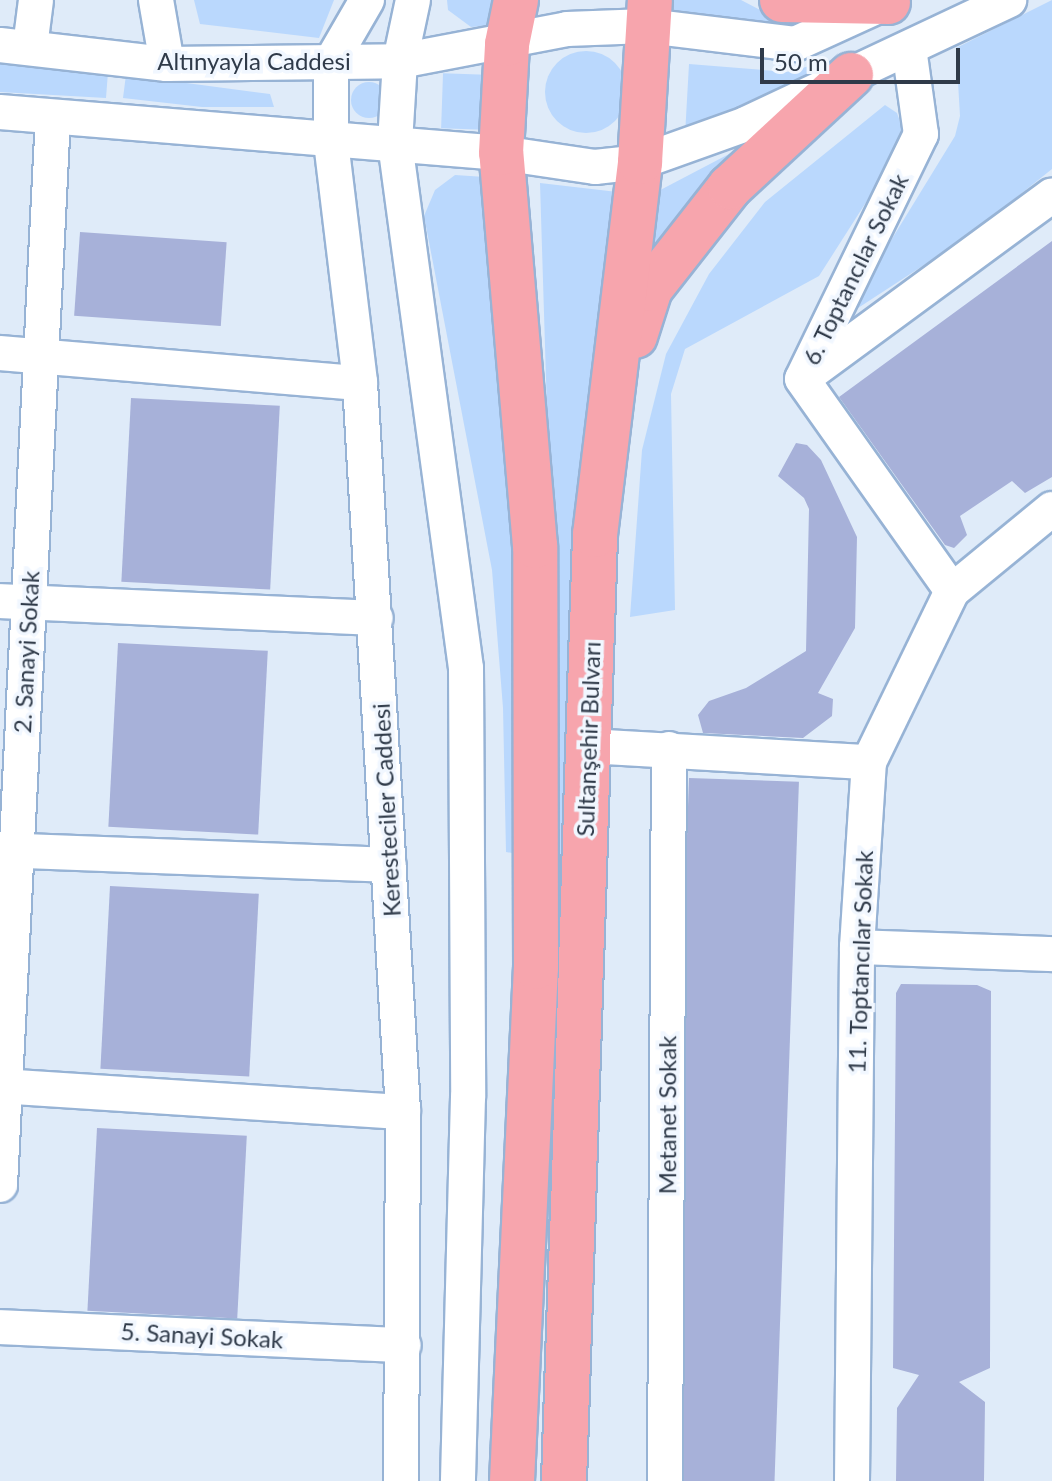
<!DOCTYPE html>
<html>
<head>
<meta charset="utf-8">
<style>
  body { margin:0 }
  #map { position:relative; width:1052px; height:1481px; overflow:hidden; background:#dfebf9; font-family:Lato,sans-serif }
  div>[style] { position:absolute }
  .green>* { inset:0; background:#bad8fd; transform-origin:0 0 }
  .round { border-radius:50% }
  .building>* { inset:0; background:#a7b1d9; transform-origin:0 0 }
  .roads { filter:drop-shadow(2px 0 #97b3d5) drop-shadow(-2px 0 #97b3d5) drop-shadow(0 2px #97b3d5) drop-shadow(0 -2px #97b3d5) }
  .minor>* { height:34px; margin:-17px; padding:0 17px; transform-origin:17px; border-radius:17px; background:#fff }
  .highway>* { height:44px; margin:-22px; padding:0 22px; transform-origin:22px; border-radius:22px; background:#f7a5ad }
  span { translate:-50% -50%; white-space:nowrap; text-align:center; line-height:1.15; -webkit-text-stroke:7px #f1f7ff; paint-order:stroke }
  .street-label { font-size:24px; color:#2f3a49 }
  .scale { position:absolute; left:760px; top:48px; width:200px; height:36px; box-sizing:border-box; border:4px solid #2f3a49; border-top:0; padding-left:10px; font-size:24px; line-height:28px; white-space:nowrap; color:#2f3a49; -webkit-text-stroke:6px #f1f7ff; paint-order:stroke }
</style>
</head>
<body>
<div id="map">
  <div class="green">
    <div style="clip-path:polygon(194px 0,334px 0,319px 38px,200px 24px)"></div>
    <div style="clip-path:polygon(447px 0,513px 0,495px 25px,471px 27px,448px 10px)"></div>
    <div style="clip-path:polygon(673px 0,741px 0,800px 31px,673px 13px)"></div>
    <div style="clip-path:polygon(1052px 0,1052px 169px,964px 239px,858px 308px,860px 291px,955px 136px,960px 116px,956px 48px)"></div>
    <div style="clip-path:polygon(873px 49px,685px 135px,689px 64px,787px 72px)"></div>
    <div class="round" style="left:545px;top:51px;width:82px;height:82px"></div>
    <div style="clip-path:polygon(0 57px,108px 72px,106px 98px,0 92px)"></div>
    <div style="clip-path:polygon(126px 75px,270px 94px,274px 107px,202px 107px,123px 98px)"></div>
    <div style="left:493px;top:75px;width:55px;height:50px;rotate:92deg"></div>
    <div class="round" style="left:351px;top:82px;width:36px;height:36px"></div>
    <div style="clip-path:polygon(885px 105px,897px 113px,905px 136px,884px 193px,870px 196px,819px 276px,685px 349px,671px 394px,675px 610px,630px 617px,642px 450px,666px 354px,709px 274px,765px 202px)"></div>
    <div style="clip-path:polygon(750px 143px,636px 274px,647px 197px)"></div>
    <div style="clip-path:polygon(455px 175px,485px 177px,501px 195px,524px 855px,506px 852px,503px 708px,492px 570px,424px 216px,435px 190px)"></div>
    <div style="clip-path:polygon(540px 183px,626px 193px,569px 1042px,553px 1046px,559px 802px)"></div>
  </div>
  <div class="building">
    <div style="left:80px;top:232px;width:147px;height:84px;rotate:4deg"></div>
    <div style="clip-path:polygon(1052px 241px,1052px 477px,1025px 493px,1012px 481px,960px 516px,967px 535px,954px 548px,945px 545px,839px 397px)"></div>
    <div style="left:131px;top:398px;width:149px;height:184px;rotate:3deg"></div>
    <div style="clip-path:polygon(796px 443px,807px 445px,821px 460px,857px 537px,855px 628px,818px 693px,833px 699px,832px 716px,803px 738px,703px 733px,698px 715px,709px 701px,746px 688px,806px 651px,809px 509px,804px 498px,778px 476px)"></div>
    <div style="left:118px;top:643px;width:150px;height:184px;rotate:3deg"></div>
    <div style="left:689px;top:778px;width:110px;height:703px;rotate:2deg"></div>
    <div style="left:110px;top:886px;width:149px;height:183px;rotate:3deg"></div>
    <div style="clip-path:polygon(901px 984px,977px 985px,991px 991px,990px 1368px,959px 1382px,985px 1402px,984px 1481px,896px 1481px,897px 1408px,919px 1375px,893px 1368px,896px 993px)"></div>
    <div style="left:97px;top:1128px;width:150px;height:183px;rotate:3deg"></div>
  </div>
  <div class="roads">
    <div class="minor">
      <div style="left:156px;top:0;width:65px;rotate:80.2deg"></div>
      <div style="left:367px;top:0;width:72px;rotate:120.1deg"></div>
      <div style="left:331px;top:62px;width:80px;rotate:90deg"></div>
      <div style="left:331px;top:142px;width:243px;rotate:83.1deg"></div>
      <div style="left:360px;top:383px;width:730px;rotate:86.62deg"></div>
      <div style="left:403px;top:1112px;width:369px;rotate:90.3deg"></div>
      <div style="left:413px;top:0;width:62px;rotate:102deg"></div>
      <div style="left:400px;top:61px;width:82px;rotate:93.5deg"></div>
      <div style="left:395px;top:143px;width:530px;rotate:82.3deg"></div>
      <div style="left:466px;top:668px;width:429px;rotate:89.7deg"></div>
      <div style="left:468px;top:1097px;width:384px;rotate:91.5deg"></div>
      <div style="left:0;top:45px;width:168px;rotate:6.5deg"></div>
      <div style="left:167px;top:64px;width:233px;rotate:-0.7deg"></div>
      <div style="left:400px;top:61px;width:170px;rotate:-10.8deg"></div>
      <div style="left:567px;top:29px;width:80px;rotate:-2.1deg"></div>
      <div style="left:647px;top:26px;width:149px;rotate:6.9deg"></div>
      <div style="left:795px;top:44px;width:99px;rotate:-24.5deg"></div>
      <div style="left:30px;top:47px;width:47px;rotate:-82.7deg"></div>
      <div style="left:909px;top:48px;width:87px;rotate:82.1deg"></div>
      <div style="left:921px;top:134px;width:272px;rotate:115.9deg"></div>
      <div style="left:802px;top:379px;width:260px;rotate:54.7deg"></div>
      <div style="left:0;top:112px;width:503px;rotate:4.68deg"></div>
      <div style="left:501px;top:153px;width:95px;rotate:8.5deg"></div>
      <div style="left:595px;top:167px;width:45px;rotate:-6.3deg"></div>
      <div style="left:640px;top:162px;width:113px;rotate:-19.7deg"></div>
      <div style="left:746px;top:124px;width:291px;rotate:-25.2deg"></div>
      <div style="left:0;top:353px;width:361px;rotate:4.8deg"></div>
      <div style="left:806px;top:376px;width:305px;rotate:-36.3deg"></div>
      <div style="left:0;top:601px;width:376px;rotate:2.6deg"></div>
      <div style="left:588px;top:746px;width:281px;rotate:3.3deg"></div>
      <div style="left:0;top:850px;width:389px;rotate:2.2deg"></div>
      <div style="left:857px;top:947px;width:195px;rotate:2.1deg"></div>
      <div style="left:0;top:1086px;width:404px;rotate:3.7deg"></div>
      <div style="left:0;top:1185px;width:1068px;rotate:-87.16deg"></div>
      <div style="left:0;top:1327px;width:404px;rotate:2.6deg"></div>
      <div style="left:665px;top:1481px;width:732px;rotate:-89.69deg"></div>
      <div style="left:852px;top:1481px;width:534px;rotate:-89.46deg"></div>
      <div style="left:857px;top:947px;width:185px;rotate:-86.3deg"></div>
      <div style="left:869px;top:762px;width:190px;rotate:-64.1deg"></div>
      <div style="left:952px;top:591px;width:129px;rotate:-39.4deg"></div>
    </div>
    <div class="highway">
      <div style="left:782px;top:0;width:106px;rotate:1.1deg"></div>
      <div style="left:635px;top:336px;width:49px;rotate:-72.3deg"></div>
      <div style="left:650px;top:289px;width:130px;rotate:-51.9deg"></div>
      <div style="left:730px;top:187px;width:165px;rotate:-42.8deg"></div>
      <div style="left:512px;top:1481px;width:515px;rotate:-87.33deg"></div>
      <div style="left:536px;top:967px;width:421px;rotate:-90.1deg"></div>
      <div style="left:535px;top:546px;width:394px;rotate:-94.9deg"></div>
      <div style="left:501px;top:153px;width:109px;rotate:-86.8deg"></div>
      <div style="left:507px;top:44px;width:45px;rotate:-78.4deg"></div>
      <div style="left:564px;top:1481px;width:947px;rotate:-88.12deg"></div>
      <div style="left:595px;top:535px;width:376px;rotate:-83.1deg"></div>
      <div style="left:640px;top:162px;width:162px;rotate:-86.5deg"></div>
    </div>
  </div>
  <div class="street-label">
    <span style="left:254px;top:61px">Altınyayla Caddesi</span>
    <span style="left:855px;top:269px;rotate:-64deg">6. Toptancılar Sokak</span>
    <span style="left:26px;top:652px;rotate:-87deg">2. Sanayi Sokak</span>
    <span style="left:588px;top:739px;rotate:-88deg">Sultanşehir Bulvarı</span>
    <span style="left:386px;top:810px;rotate:-93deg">Keresteciler Caddesi</span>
    <span style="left:860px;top:962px;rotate:-88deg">11. Toptancılar Sokak</span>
    <span style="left:667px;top:1115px;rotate:-90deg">Metanet Sokak</span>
    <span style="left:202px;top:1335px;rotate:3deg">5. Sanayi Sokak</span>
  </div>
  <div class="scale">50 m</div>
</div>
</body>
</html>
